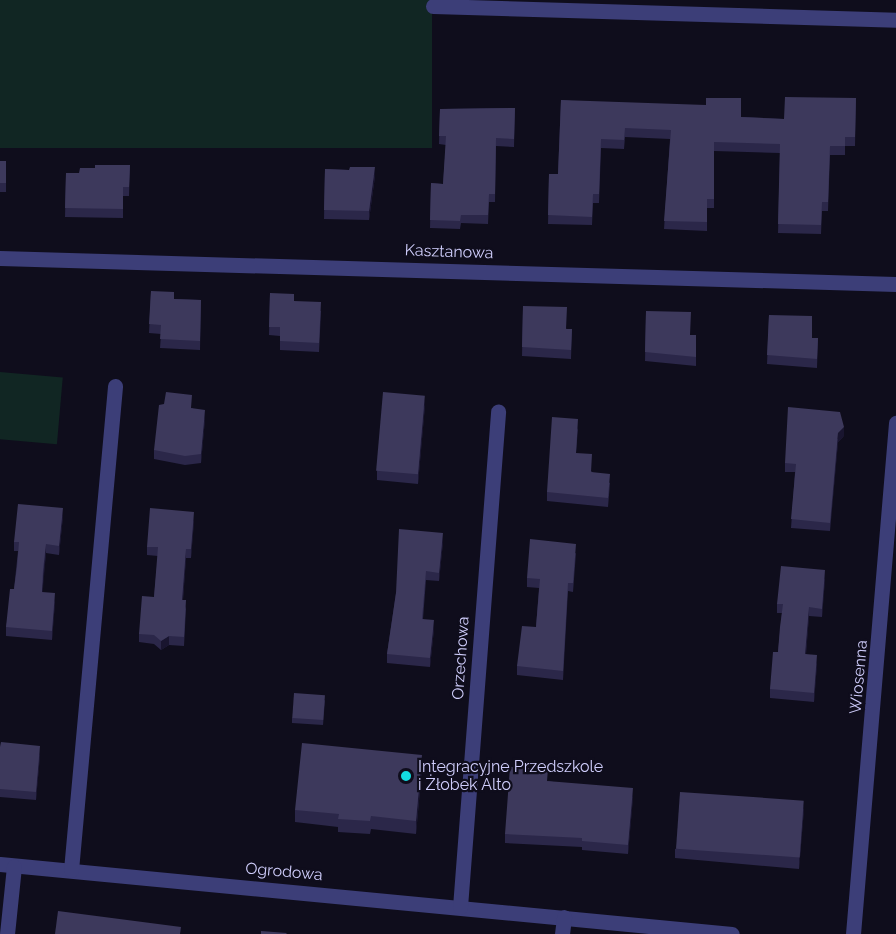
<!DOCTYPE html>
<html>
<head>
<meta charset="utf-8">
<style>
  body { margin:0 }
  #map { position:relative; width:896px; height:934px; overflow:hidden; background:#0f0d1c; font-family:Raleway,sans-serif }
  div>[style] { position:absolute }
  .green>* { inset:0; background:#112623; transform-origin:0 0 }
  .minor>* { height:15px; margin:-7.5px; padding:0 7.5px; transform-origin:7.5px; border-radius:7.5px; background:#3c3e78 }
  .wall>* { inset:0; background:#2b2749; transform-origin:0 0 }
  .shaded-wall>* { inset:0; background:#19152f }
  .building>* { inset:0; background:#3d395c; transform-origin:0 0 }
  .dots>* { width:16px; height:16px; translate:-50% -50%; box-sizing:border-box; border:3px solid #0f0d1c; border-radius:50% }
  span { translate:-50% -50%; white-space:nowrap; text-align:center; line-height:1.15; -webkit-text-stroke:4.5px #0f0d1c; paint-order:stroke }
  .street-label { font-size:16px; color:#cfcdfb }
  .poi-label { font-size:16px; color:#cfcdfb }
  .left { translate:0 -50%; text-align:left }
</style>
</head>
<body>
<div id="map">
  <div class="green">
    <div style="left:0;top:0;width:432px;height:148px"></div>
    <div style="left:0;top:372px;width:63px;height:67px;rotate:5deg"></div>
  </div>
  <div class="minor">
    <div style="left:433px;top:6px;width:463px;rotate:1.7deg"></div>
    <div style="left:0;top:258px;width:896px;rotate:1.66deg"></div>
    <div style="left:0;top:864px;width:735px;rotate:5.46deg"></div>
    <div style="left:71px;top:870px;width:486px;rotate:-84.8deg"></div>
    <div style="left:460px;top:907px;width:497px;rotate:-85.6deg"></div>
    <div style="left:7px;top:934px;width:68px;rotate:-84.1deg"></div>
    <div style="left:562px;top:934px;width:17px;rotate:-83deg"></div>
    <div style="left:853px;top:934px;width:513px;rotate:-85.19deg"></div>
  </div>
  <div class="wall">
    <div style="clip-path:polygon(856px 98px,855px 146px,845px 146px,845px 155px,830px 155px,828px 211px,822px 211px,821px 234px,778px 233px,780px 153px,714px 151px,714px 208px,707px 208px,707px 231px,664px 229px,670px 139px,625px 137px,624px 149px,601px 148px,599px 203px,593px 203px,592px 225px,548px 224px,549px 174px,558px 174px,561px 100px,741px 117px,784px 119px)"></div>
    <div style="clip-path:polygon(515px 108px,514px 147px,496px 146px,495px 202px,489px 202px,488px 224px,461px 223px,460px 229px,430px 228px,431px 183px,443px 184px,446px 145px,439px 144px,440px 109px)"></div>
    <div style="left:0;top:161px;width:6px;height:31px"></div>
    <div style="clip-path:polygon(130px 165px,129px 196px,123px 196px,123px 218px,65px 217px,66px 173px,79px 173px,95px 168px)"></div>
    <div style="clip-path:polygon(325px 169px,349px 170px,375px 176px,369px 220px,324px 219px)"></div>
    <div style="clip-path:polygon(151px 291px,174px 299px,201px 300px,200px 350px,160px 348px,161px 334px,149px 333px)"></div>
    <div style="clip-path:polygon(270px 293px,321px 311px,319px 352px,280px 350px,280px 336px,269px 335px)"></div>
    <div style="clip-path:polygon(523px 306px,567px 329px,572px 329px,571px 359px,522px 356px)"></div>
    <div style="clip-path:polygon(646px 311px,690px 335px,696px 335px,696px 366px,645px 361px)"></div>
    <div style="clip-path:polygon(769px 315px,812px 338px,818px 338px,817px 368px,767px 364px)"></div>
    <div style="clip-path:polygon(425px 405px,418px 484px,377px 480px,377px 471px)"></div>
    <div style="clip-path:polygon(192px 408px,205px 419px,201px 463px,185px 465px,154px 459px,154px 450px)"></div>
    <div style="clip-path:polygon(578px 428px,576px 453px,592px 472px,610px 483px,608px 507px,547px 501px,547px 492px)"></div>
    <div style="clip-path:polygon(844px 436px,838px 442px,830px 531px,791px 528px,795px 472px,785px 472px,785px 463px)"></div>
    <div style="clip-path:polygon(63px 516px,59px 555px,46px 553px,42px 592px,55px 602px,52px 640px,6px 636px,6px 627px,14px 589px,18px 551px,14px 551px,14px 542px)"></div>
    <div style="clip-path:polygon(194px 521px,191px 558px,186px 558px,183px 600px,186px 609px,184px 646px,169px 645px,161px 650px,154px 644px,139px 642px,139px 634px,154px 597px,158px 556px,147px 555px,147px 547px)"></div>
    <div style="clip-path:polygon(443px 542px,439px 581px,426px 580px,423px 619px,434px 629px,430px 667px,387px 663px,387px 654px,396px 593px)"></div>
    <div style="clip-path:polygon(576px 553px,573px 592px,568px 591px,563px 680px,517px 675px,517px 666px,536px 627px,539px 588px,527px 587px,527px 578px)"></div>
    <div style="clip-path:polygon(825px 579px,822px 617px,809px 616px,806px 654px,817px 664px,814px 702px,770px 698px,770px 689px,778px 652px,782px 613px,777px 613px,777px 604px)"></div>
    <div style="clip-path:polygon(325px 700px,323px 725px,292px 723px,292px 718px)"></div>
    <div style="clip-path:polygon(0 747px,40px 755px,36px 800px,0 797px)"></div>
    <div style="clip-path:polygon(422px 768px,416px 834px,371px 829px,370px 834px,338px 832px,338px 827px,295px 822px,295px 810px)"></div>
    <div style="clip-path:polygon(548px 781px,633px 797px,628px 854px,582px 850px,582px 847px,505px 843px,505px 834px)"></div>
    <div style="clip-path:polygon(804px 809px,799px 869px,675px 858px,675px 849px)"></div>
  </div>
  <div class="shaded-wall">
    <div style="clip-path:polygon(375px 167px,375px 176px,369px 220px,369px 211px)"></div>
    <div style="clip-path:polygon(425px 396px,425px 405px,418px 484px,418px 475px)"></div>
    <div style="clip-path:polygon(205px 410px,205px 419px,201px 463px,201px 454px)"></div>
    <div style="clip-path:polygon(844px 427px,844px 436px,838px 442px,830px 531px,838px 433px)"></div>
    <div style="clip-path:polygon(63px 508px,63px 516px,59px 555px,59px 546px)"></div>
    <div style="clip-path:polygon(194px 512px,194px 521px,191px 558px,191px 549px)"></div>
    <div style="clip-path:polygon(443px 533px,443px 542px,439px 581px,439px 573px)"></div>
    <div style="clip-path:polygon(46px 544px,46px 553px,42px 601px,42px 592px)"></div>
    <div style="clip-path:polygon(186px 549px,186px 558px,182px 609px,182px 600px)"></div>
    <div style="clip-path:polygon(825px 570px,825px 579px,822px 617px,822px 609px)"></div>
    <div style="clip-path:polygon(55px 593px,55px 602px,52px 640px,52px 631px)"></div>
    <div style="clip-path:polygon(809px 607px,809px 616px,805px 663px,805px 654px)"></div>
    <div style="clip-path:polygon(434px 620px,434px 629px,430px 667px,430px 658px)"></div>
    <div style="clip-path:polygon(169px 636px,169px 645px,161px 650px,161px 641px)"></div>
    <div style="clip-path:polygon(817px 655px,817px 664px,814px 702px,814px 693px)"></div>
    <div style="clip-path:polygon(40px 746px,40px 755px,36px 800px,36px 792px)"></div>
    <div style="clip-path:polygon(422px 755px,422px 768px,416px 834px,416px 821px)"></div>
    <div style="clip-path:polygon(633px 788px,633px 797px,628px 854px,628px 845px)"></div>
    <div style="clip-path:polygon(804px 800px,804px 809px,799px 869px,799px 860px)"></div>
  </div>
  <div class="building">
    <div style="clip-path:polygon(785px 97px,856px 98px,855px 137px,845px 137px,845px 146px,830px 146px,828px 202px,822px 202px,821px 225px,778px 224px,780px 144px,714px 142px,714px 199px,707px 199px,707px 222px,664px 221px,671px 130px,625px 128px,624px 140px,601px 139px,599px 194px,593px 194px,592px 217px,548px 215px,549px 174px,558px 174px,561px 100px,706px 105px,706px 98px,741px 98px,741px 117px,784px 119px)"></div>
    <div style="clip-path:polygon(515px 108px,514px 139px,496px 138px,495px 194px,489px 194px,488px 215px,461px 215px,460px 221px,430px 220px,431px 183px,443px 184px,446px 136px,439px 136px,440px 109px)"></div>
    <div style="left:0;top:161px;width:6px;height:22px"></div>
    <div style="clip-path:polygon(95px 165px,130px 165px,129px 187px,123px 187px,123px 209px,65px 208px,66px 173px,79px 173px,80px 168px,95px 168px)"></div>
    <div style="clip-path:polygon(350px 167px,375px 167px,369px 211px,324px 210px,325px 169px,349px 170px)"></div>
    <div style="clip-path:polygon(151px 291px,174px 292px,174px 299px,201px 300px,200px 341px,160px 339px,161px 325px,149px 324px)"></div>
    <div style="clip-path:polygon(270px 293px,294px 294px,294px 301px,321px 302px,319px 343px,280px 341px,280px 327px,269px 327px)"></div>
    <div style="clip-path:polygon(523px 306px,567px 307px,566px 329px,572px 329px,571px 350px,522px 347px)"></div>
    <div style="clip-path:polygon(646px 311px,691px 312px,690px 335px,696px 335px,696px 357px,645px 352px)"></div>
    <div style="clip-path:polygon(769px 315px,812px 316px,812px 338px,818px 338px,817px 359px,767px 355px)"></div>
    <div style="clip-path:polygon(166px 392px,192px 395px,191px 408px,205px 410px,201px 454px,185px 456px,154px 450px,159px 405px,164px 404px)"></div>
    <div style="left:383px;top:392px;width:42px;height:79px;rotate:5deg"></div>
    <div style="clip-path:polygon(788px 407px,840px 412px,844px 427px,838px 433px,830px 523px,791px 519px,796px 464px,785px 463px)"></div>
    <div style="clip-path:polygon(552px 417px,578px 419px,576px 453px,592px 454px,591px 472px,610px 474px,608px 498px,547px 492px)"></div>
    <div style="clip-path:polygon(18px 504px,63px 508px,59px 546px,46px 544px,43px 570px,42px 592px,55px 593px,52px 631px,6px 627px,10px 589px,14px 589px,17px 567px,19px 542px,14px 542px)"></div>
    <div style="clip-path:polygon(150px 508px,194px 512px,191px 549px,186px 549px,182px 600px,186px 600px,184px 637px,169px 636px,161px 641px,154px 635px,139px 634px,142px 596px,154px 597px,158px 547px,147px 547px)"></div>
    <div style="clip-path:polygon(399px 529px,443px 533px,439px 573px,426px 571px,422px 619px,434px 620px,430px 658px,387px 654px,396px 593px)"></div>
    <div style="clip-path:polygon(530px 539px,576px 544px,573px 583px,568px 583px,563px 671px,517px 666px,522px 626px,536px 627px,540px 579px,527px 578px)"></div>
    <div style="clip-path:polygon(781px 566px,825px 570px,822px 609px,809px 607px,805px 654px,817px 655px,814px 693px,770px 689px,773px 652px,778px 652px,780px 627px,783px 604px,777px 604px)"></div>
    <div style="left:294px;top:693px;width:31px;height:25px;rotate:4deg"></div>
    <div style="clip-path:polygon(1px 742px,40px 746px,36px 792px,0 789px,0 747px)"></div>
    <div style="clip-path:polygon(302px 743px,422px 755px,416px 821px,371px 816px,370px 821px,338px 819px,339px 814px,295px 810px)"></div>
    <div style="clip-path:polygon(510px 767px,548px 769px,547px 781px,633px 788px,628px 845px,582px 841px,582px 838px,505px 834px)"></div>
    <div style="left:680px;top:792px;width:124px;height:57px;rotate:4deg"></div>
    <div style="clip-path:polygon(58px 911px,181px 927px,180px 934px,55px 934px)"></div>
    <div style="clip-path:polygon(261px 931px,287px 933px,286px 934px,261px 934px)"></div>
  </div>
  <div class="dots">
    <div style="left:406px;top:776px;background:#13dbe1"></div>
  </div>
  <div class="street-label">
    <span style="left:449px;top:252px;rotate:2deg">Kasztanowa</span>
    <span style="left:461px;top:658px;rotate:-86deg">Orzechowa</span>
    <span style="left:859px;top:677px;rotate:-85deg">Wiosenna</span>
    <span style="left:284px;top:872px;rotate:5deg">Ogrodowa</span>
  </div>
  <div class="poi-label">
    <span class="left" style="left:418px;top:776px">Integracyjne Przedszkole<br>i Żłobek Alto</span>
  </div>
</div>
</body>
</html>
